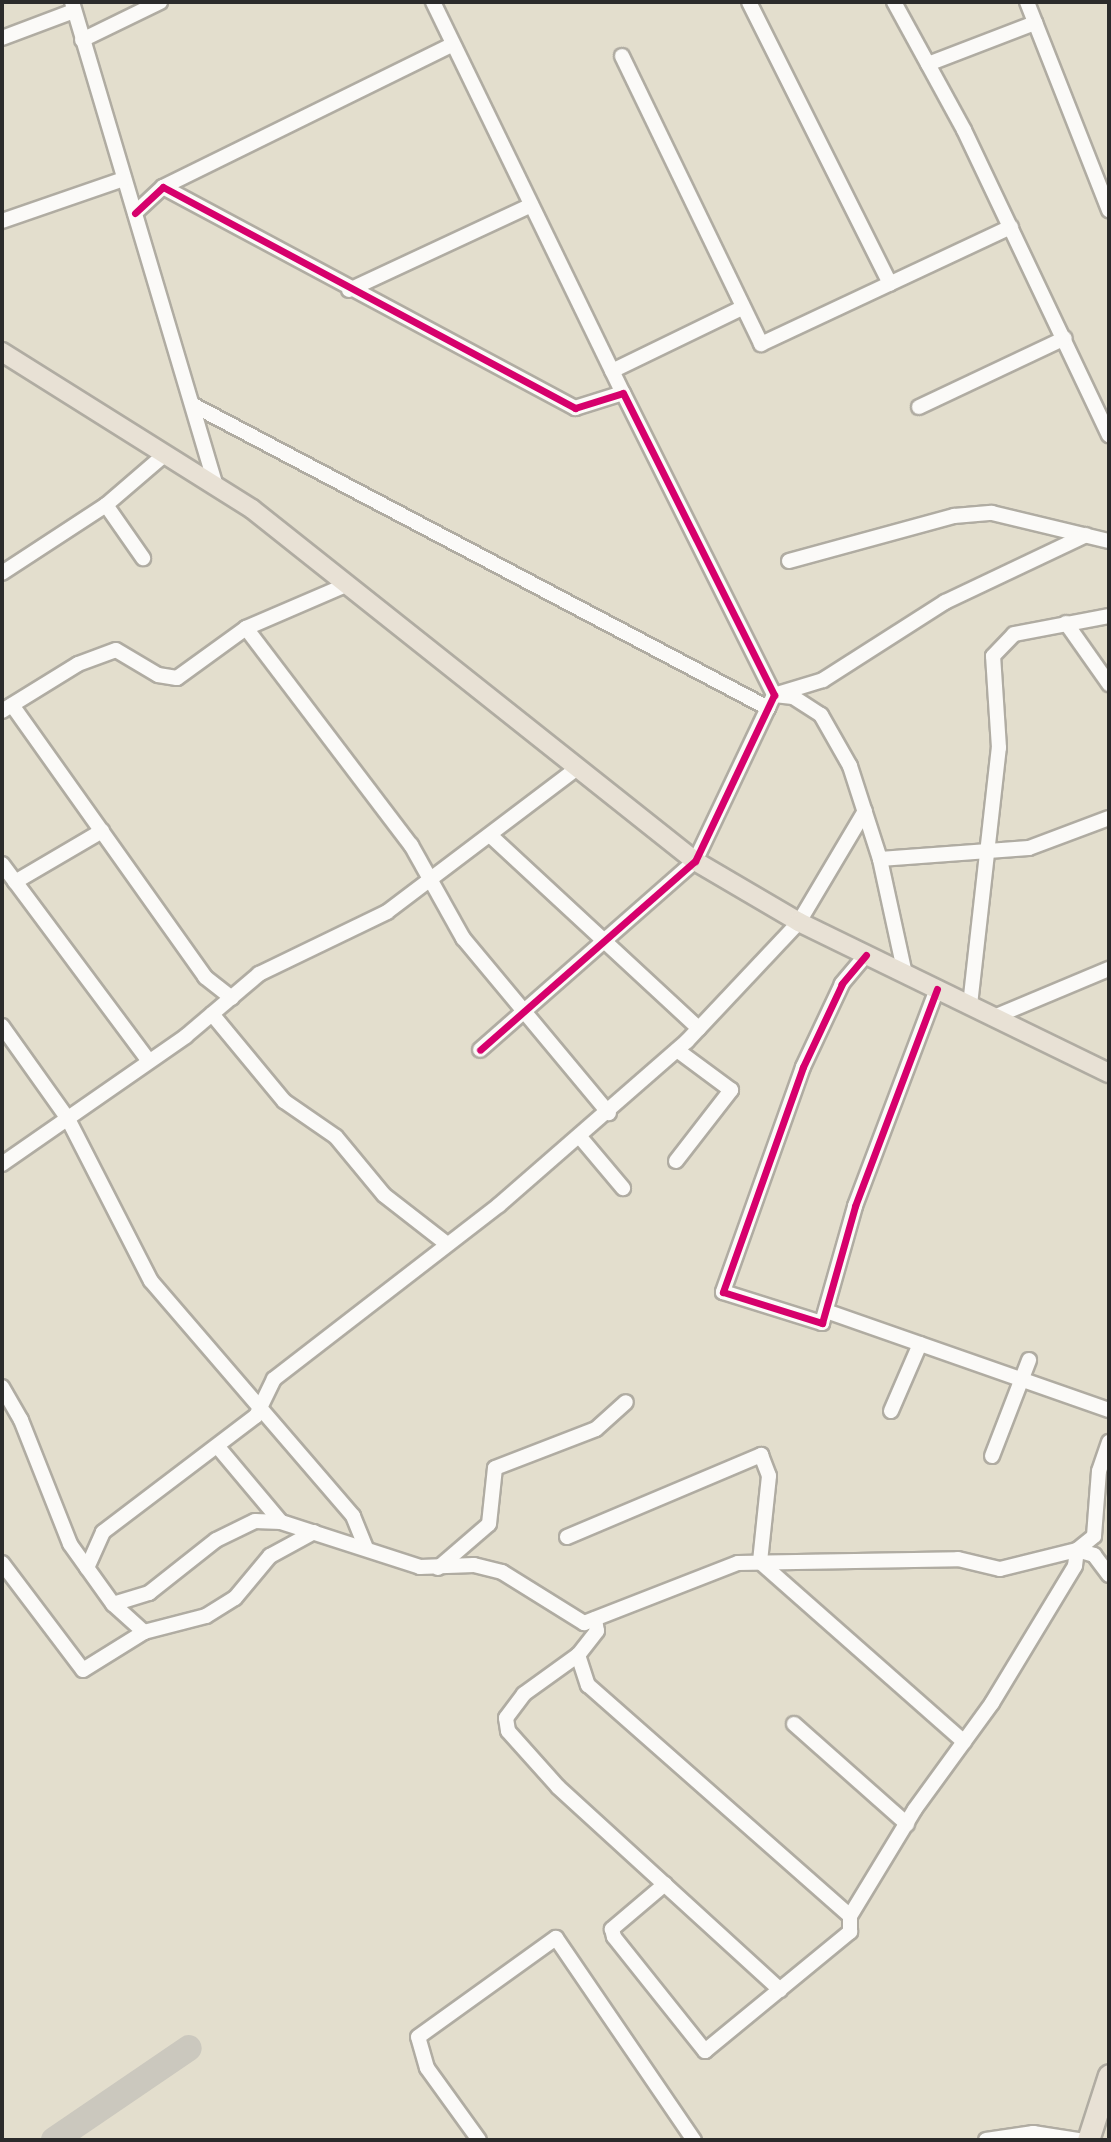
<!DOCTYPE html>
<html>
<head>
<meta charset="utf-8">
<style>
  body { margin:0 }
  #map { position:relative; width:1111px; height:2142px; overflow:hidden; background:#e3decd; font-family:Dekko,sans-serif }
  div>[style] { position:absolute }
  .taxiway>* { height:26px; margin:-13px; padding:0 13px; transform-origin:13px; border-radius:13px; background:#cbc8be }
  .roads { filter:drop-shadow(2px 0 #b0aca2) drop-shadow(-2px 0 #b0aca2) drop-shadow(0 2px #b0aca2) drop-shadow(0 -2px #b0aca2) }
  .minor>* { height:14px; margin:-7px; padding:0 7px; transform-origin:7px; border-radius:7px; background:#fbfaf8 }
  .major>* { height:18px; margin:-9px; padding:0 9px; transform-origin:9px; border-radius:9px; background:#e8e1d5 }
  .highway>* { height:21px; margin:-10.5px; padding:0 10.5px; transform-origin:10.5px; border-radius:10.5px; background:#e8e1d5 }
  .cycleway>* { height:7px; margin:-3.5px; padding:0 3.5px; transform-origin:3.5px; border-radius:3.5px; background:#d6006c }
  span { translate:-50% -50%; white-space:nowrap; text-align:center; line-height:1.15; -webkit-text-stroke:7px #fbf7ec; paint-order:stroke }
  .frame { position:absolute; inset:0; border:4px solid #2b2b2b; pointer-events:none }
</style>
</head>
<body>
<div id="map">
  <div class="taxiway">
    <div style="left:54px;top:2140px;width:163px;rotate:-34.3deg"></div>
  </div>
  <div class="roads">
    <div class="minor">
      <div style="left:72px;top:2px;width:502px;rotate:73.44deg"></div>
      <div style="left:433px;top:2px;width:435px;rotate:64.1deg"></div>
      <div style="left:749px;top:2px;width:315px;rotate:63.4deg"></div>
      <div style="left:894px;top:2px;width:146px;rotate:61.3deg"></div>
      <div style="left:964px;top:130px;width:338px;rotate:64.6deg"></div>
      <div style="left:1027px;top:2px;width:224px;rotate:68.5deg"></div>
      <div style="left:2px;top:38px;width:77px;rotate:-20.6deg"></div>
      <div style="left:82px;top:40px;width:87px;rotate:-26deg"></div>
      <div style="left:622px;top:56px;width:320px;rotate:64.2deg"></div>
      <div style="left:761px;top:344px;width:276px;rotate:-25.1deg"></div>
      <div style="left:928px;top:64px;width:115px;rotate:-21deg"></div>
      <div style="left:163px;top:187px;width:323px;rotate:-26.2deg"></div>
      <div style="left:135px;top:213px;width:38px;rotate:-43deg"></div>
      <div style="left:163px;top:187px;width:468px;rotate:28.2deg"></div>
      <div style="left:575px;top:408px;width:50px;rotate:-17.4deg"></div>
      <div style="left:623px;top:393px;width:338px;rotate:63.4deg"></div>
      <div style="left:774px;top:695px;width:184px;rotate:115.4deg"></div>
      <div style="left:695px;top:861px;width:286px;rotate:138.7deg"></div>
      <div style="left:2px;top:221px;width:129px;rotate:-19deg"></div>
      <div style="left:349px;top:290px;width:201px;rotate:-25deg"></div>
      <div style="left:612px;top:371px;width:144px;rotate:-25.9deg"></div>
      <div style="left:195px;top:406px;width:648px;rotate:27.79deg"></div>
      <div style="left:919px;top:407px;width:161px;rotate:-25.3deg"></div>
      <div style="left:106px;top:505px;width:65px;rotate:55.1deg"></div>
      <div style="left:789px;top:561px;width:171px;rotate:-15.3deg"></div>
      <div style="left:954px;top:516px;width:38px;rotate:-5deg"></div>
      <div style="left:992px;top:513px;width:120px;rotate:13.5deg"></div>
      <div style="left:2px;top:573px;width:124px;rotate:-33.2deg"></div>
      <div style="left:106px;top:505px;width:75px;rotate:-40.7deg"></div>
      <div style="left:1066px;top:623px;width:75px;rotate:54.8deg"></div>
      <div style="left:246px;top:628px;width:273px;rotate:52.8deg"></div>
      <div style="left:411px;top:845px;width:107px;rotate:60.8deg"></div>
      <div style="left:463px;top:938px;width:228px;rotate:50.2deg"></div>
      <div style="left:12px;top:705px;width:334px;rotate:54.6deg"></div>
      <div style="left:205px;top:977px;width:34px;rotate:38deg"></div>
      <div style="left:2px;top:711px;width:89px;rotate:-31.7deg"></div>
      <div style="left:78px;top:664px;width:40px;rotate:-20.2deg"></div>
      <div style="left:116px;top:650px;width:49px;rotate:30.8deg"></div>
      <div style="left:158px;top:675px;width:19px;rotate:9deg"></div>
      <div style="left:177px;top:678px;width:85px;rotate:-35.9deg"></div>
      <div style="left:246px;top:628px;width:111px;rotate:-23.3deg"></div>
      <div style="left:492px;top:837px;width:282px;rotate:42.8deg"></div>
      <div style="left:880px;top:859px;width:149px;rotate:-4.2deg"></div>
      <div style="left:1029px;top:848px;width:85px;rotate:-20.6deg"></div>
      <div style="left:2px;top:864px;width:246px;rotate:53.3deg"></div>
      <div style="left:15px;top:882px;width:101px;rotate:-30.4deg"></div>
      <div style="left:866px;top:955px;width:38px;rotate:130deg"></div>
      <div style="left:842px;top:984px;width:92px;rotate:115.2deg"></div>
      <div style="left:803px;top:1067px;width:239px;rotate:109.6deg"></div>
      <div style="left:723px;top:1292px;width:104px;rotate:17.4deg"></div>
      <div style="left:822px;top:1323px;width:122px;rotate:-74.2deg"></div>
      <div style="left:855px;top:1206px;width:232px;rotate:-69.3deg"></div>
      <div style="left:905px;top:974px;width:118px;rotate:-102.3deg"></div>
      <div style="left:880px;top:859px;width:98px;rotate:-107.9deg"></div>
      <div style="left:850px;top:766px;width:59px;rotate:-119.6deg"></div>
      <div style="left:821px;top:715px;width:33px;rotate:-147deg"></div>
      <div style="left:793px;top:697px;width:19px;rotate:-174deg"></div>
      <div style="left:774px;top:695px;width:51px;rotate:-17deg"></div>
      <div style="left:823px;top:680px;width:145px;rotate:-32.6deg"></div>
      <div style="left:945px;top:602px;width:156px;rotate:-25.4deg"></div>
      <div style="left:970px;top:1005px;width:259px;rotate:-83.6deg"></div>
      <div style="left:999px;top:748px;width:92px;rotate:-93.7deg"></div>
      <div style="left:993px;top:656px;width:30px;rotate:-46deg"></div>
      <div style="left:1014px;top:634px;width:97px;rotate:-10.7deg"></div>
      <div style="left:212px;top:1014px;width:113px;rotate:50.4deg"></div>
      <div style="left:284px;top:1101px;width:63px;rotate:34.7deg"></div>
      <div style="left:336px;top:1137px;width:75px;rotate:50.4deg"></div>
      <div style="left:384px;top:1195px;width:80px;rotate:37.9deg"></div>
      <div style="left:994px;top:1017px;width:125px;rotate:-22.7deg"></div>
      <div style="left:2px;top:1026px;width:114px;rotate:54.6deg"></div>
      <div style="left:68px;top:1119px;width:182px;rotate:62.9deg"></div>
      <div style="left:151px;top:1281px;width:310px;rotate:49.3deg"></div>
      <div style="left:353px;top:1516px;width:35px;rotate:68deg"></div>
      <div style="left:580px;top:1137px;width:67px;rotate:49.9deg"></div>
      <div style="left:676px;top:1161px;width:90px;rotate:-52.2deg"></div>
      <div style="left:731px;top:1090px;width:67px;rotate:-143.5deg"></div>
      <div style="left:2px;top:1164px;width:224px;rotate:-34.8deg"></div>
      <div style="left:186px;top:1036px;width:96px;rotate:-40.3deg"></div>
      <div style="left:259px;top:974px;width:142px;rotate:-25.8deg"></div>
      <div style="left:387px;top:912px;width:237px;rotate:-37.1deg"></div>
      <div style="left:826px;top:1311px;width:300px;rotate:19.3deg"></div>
      <div style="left:2px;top:1387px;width:38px;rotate:60deg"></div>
      <div style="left:21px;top:1420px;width:133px;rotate:68.4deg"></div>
      <div style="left:70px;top:1544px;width:74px;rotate:54.4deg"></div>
      <div style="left:113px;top:1604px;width:42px;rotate:42.1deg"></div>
      <div style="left:891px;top:1411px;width:73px;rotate:-66.6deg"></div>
      <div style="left:218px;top:1447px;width:98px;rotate:50deg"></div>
      <div style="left:992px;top:1456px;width:103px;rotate:-68.9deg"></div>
      <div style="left:567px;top:1537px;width:211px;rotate:-22.9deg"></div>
      <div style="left:761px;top:1455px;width:22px;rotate:69deg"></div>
      <div style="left:769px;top:1476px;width:86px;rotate:96deg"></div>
      <div style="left:760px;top:1562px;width:272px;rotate:41.4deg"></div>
      <div style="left:2px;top:1563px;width:134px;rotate:52.9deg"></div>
      <div style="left:83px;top:1670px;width:72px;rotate:-31.9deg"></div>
      <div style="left:144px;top:1632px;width:64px;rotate:-14.5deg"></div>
      <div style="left:206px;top:1616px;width:34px;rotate:-32deg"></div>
      <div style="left:235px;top:1598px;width:55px;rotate:-50.2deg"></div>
      <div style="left:270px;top:1556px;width:50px;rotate:-28.6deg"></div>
      <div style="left:87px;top:1568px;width:39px;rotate:-66deg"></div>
      <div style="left:103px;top:1532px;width:192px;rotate:-37.2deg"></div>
      <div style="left:256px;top:1416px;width:41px;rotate:-64.1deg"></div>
      <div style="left:274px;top:1379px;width:284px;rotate:-37.7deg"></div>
      <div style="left:499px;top:1205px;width:249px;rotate:-41.1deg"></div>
      <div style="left:687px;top:1041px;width:163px;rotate:-46.7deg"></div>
      <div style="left:799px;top:922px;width:129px;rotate:-59.3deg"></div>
      <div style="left:438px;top:1568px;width:67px;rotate:-40.8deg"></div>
      <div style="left:489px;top:1524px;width:56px;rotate:-83.9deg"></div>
      <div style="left:495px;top:1468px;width:108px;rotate:-21.1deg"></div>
      <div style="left:596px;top:1429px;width:40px;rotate:-42deg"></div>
      <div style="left:113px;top:1604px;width:38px;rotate:-17deg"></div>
      <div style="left:149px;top:1593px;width:85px;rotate:-38.3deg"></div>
      <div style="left:216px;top:1540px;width:43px;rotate:-26deg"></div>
      <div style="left:255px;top:1521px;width:26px;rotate:2deg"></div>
      <div style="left:281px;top:1522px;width:146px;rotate:17.9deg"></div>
      <div style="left:420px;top:1567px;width:54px;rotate:-2.1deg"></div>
      <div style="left:474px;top:1565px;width:29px;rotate:14deg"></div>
      <div style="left:502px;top:1572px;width:97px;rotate:31.9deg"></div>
      <div style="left:584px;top:1623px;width:165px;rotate:-21.3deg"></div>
      <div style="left:738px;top:1563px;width:220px;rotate:-1deg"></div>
      <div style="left:958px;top:1559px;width:43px;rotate:13.4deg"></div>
      <div style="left:1000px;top:1569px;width:79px;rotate:-13.9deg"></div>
      <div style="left:1077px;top:1550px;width:18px;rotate:16deg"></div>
      <div style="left:1094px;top:1555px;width:25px;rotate:53deg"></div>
      <div style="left:595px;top:1619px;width:12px;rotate:81deg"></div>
      <div style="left:597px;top:1631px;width:31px;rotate:128deg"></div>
      <div style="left:578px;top:1655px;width:32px;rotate:72deg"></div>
      <div style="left:588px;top:1685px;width:349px;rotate:41.4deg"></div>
      <div style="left:850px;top:1916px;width:125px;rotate:-58.7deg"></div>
      <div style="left:915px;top:1809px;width:131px;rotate:-54deg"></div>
      <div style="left:992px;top:1703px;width:160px;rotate:-58.8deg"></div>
      <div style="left:1075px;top:1566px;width:16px;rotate:-83deg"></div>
      <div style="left:1077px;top:1550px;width:22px;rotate:-39deg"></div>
      <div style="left:1094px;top:1536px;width:65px;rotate:-85.6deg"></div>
      <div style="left:1099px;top:1471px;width:31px;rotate:-71deg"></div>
      <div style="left:578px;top:1655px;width:67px;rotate:144.2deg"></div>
      <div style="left:524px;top:1694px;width:30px;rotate:127deg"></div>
      <div style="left:506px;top:1718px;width:13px;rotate:81deg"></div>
      <div style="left:508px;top:1731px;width:75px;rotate:48.2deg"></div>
      <div style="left:558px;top:1787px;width:301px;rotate:42.4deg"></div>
      <div style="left:794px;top:1724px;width:151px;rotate:41.5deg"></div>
      <div style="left:665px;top:1884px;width:70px;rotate:139.7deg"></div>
      <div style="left:612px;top:1929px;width:8px;rotate:76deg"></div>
      <div style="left:614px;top:1937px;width:146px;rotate:51.4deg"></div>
      <div style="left:705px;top:2051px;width:188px;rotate:-39.4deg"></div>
      <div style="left:850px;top:1932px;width:16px;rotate:-90deg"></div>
      <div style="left:479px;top:2140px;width:89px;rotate:-125.8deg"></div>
      <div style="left:427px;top:2068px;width:32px;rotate:-106deg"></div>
      <div style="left:418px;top:2037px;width:170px;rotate:-35.7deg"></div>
      <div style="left:556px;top:1938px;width:245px;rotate:55.7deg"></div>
      <div style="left:986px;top:2140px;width:48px;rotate:-8.5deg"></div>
      <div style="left:1033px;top:2133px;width:47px;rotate:8.7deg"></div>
    </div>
    <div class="major">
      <div style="left:2px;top:352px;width:295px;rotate:32.1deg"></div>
      <div style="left:252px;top:509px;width:566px;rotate:38.47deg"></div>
      <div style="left:695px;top:861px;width:121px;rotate:30.4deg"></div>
      <div style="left:799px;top:922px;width:345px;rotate:26deg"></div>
    </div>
    <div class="highway">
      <div style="left:1088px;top:2140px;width:68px;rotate:-72.1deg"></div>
    </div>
  </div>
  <div class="cycleway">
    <div style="left:135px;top:213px;width:38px;rotate:-43deg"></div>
    <div style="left:163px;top:187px;width:468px;rotate:28.2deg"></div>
    <div style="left:575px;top:408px;width:50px;rotate:-17.4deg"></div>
    <div style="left:623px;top:393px;width:338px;rotate:63.4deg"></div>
    <div style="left:774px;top:695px;width:184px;rotate:115.4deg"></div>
    <div style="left:695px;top:861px;width:286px;rotate:138.7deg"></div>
    <div style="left:866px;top:955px;width:38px;rotate:130deg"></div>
    <div style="left:842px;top:984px;width:92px;rotate:115.2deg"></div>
    <div style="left:803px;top:1067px;width:239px;rotate:109.6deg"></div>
    <div style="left:723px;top:1292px;width:104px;rotate:17.4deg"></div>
    <div style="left:822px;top:1323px;width:122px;rotate:-74.2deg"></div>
    <div style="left:855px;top:1206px;width:232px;rotate:-69.3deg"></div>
  </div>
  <div class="frame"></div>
</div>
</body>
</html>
